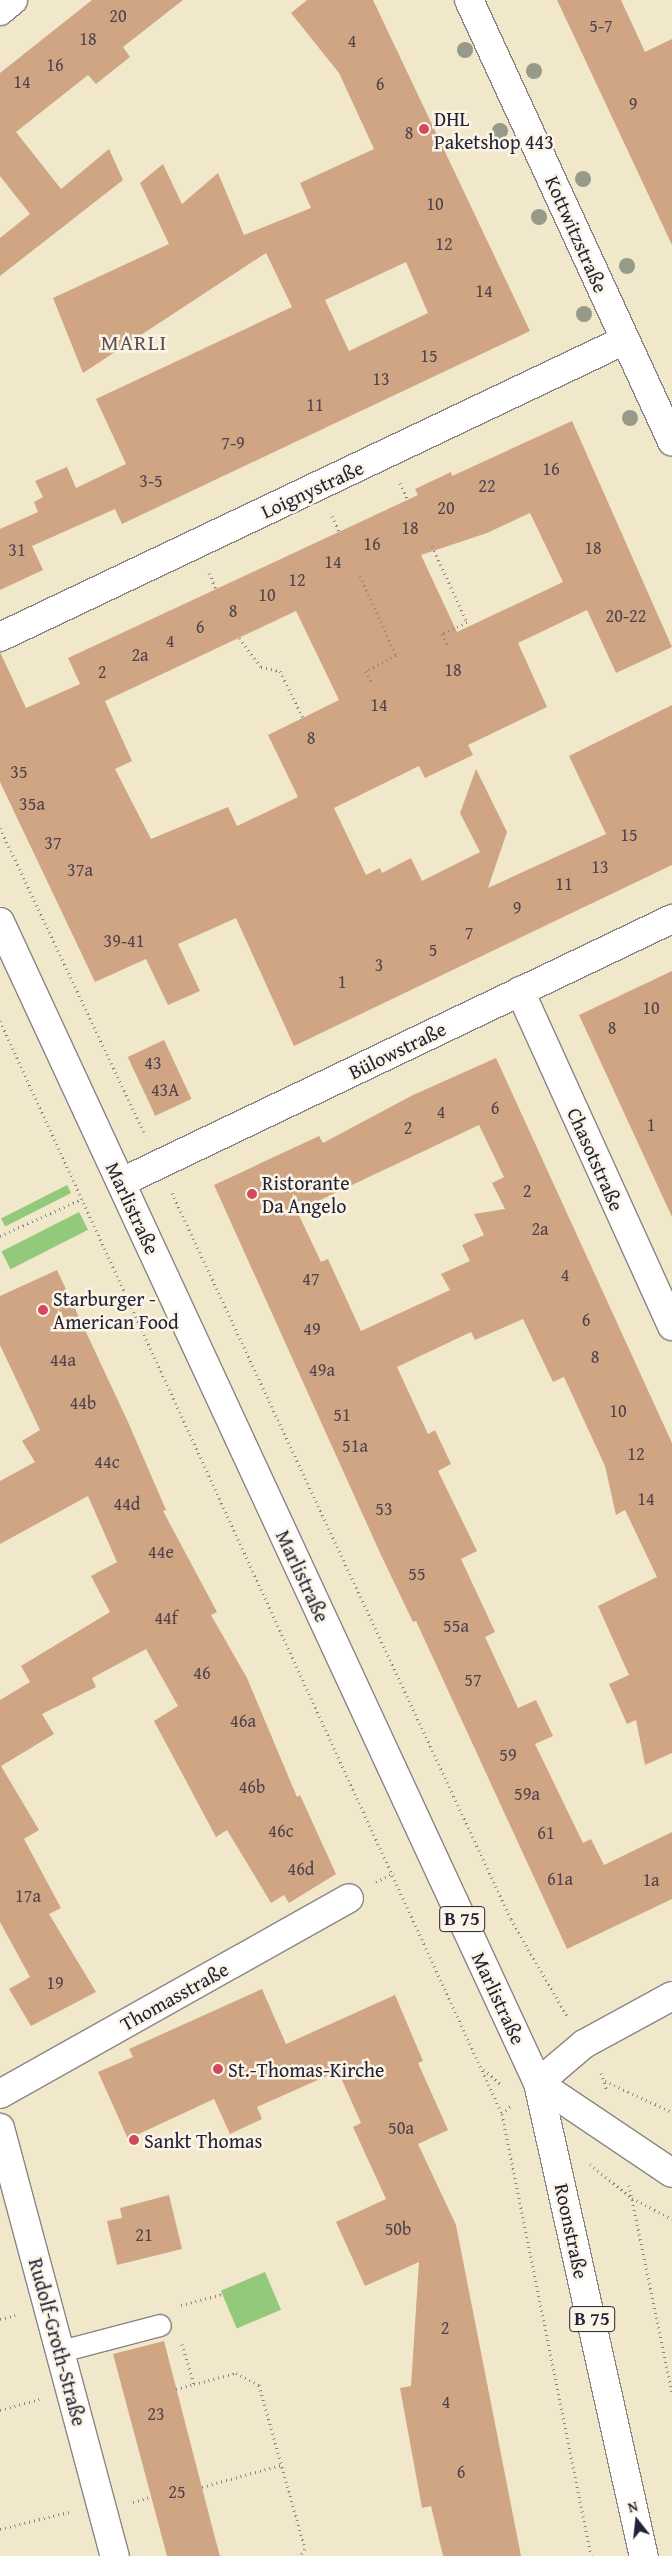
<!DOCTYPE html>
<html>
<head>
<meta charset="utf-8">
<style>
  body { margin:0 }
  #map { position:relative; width:672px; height:2556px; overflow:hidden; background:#f1e8cc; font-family:"Gentium Book Plus",serif }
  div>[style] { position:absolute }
  .green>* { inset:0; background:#93c97b; transform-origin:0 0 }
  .building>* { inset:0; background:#d0a583; transform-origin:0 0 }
  .path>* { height:3px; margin-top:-1.5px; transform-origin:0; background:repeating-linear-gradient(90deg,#8a8584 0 1px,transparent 0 5px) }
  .roads { filter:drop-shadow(1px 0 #8a8584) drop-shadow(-1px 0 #8a8584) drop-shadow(0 1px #8a8584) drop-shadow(0 -1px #8a8584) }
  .lane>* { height:21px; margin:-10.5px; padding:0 10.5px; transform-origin:10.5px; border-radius:10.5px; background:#fff }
  .street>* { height:28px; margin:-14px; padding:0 14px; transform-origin:14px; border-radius:14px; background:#fff }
  .secondary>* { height:28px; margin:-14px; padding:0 14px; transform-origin:14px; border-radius:14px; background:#fff }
  .primary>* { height:28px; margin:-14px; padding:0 14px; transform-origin:14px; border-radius:14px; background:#fff }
  .trees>* { width:16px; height:16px; margin:-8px; border-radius:50%; background:#959b88 }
  .dots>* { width:14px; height:14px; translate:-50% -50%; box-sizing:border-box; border:2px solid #fcf5e5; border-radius:50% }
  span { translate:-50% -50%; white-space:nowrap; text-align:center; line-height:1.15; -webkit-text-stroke:5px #fcf5e5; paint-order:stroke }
  .number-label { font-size:18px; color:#4e434d }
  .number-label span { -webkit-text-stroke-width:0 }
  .shield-label span { padding:1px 4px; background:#fcf5e5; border:1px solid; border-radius:4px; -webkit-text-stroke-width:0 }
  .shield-label { font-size:19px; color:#22223b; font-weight:700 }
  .poi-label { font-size:20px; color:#22223b }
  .left { translate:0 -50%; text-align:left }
  .street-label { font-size:20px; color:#22223b }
  .quarter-label { font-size:22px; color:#5f5054; letter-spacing:1px }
  .north { position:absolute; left:612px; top:2496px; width:50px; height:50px; -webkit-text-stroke:4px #fcf5e5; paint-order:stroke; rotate:344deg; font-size:14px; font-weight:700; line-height:20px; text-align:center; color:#22223b }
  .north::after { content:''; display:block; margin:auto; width:18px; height:22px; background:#22223b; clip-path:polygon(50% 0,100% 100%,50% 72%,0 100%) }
</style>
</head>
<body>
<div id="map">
  <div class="green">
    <div style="left:67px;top:1185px;width:9px;height:74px;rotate:63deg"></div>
    <div style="left:79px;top:1212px;width:20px;height:87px;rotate:63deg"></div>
    <div style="left:265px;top:2272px;width:41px;height:48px;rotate:67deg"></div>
  </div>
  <div class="building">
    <div style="clip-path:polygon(92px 0,183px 0,123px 47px,130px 57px,96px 84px,88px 75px,16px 132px,61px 189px,109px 149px,123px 180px,0 276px,0 238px,30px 214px,0 176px,0 73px)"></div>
    <div style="clip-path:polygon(evenodd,307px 0,373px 0,530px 331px,122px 524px,115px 509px,32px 546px,43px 570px,0 590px,0 529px,38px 512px,34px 502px,43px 497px,35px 481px,67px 467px,76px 488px,126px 464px,96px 399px,292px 307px,266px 253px,83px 373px,53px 298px,169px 244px,140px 183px,163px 164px,182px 204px,218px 173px,244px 235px,311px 208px,300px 183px,374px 149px,339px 73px,291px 13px,307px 0,406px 262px,428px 313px,349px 351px,325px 300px,406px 262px)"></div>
    <div style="clip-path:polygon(557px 0,621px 0,645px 52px,672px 39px,672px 245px)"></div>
    <div style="clip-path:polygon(evenodd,572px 421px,672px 647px,616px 673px,587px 610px,518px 643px,547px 707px,468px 745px,473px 755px,425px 778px,419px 766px,334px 808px,366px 875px,380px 868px,382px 873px,411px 858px,422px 881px,480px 852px,460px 813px,476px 769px,507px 832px,488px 888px,606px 834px,569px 756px,672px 705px,672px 865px,294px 1046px,236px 918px,178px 944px,200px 991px,168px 1005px,146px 959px,95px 982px,0 782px,0 652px,26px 708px,80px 684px,68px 658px,418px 495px,415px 489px,451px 472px,452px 476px,572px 421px,530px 513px,563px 582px,457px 632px,421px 555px,487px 533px,530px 513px,572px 421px,296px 611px,339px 700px,268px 735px,298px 797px,237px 826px,228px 807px,151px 839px,115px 769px,132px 761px,105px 701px,296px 611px)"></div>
    <div style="clip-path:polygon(672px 971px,672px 1217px,579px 1015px)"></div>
    <div style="left:164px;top:1040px;width:65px;height:40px;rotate:65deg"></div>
    <div style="clip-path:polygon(evenodd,496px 1058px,672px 1443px,672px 1753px,645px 1765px,636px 1720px,627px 1724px,609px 1684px,629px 1675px,598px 1606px,657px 1577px,625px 1510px,616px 1515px,605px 1466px,564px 1377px,553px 1382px,523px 1319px,475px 1340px,471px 1332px,397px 1367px,428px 1434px,435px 1430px,451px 1464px,438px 1471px,477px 1551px,461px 1559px,495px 1632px,485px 1637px,518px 1708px,536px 1700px,553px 1736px,535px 1744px,583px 1843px,591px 1839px,604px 1865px,672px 1832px,672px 1899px,567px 1949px,416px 1621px,413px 1622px,381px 1555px,214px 1185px,319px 1136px,323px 1143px,413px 1095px,496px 1058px,479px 1125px,504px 1177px,492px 1183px,505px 1209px,474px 1214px,484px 1235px,462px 1245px,470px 1261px,441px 1274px,450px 1290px,361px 1331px,328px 1259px,321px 1262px,297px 1211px,479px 1125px)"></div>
    <div style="clip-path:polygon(57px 1270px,128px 1422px,166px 1510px,163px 1511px,217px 1612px,211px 1615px,247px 1678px,297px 1797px,300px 1795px,336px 1874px,289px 1903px,284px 1895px,271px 1903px,227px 1830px,216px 1837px,154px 1721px,178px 1706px,146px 1649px,92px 1678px,96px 1687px,42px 1714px,54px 1734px,1px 1766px,39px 1830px,24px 1839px,61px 1908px,49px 1914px,96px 1992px,31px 2026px,9px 1989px,30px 1977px,0 1922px,0 1700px,30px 1682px,21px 1666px,110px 1612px,91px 1576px,117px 1562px,88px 1496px,0 1544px,0 1481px,35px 1462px,22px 1441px,40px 1430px,0 1345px,0 1296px)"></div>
    <div style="clip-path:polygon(262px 1989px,286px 2044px,395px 1995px,423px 2061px,418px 2063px,448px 2130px,418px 2144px,456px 2225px,521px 2556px,443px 2556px,431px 2506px,422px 2508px,400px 2388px,411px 2386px,419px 2262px,365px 2286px,336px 2222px,386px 2199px,353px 2127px,361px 2123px,338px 2071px,257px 2107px,262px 2119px,230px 2134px,214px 2099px,128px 2139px,98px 2072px,133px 2057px,129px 2049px)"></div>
    <div style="clip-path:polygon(169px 2195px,182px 2249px,117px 2265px,107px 2221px,122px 2218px,120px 2208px)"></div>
    <div style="clip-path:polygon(164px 2341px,215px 2538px,220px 2556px,167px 2556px,113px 2354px)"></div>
  </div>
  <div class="path">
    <div style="left:400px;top:483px;width:19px;rotate:65deg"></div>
    <div style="left:332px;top:516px;width:19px;rotate:65deg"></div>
    <div style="left:432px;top:546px;width:84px;rotate:65.3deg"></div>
    <div style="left:467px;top:622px;width:28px;rotate:154deg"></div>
    <div style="left:442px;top:634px;width:14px;rotate:65deg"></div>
    <div style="left:209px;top:573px;width:17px;rotate:66deg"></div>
    <div style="left:360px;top:576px;width:87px;rotate:65.5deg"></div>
    <div style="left:396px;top:655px;width:34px;rotate:152deg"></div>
    <div style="left:366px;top:671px;width:14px;rotate:65deg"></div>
    <div style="left:239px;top:638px;width:36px;rotate:53deg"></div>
    <div style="left:261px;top:667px;width:19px;rotate:12deg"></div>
    <div style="left:280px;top:671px;width:52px;rotate:63.9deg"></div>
    <div style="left:0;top:828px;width:340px;rotate:64.7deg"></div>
    <div style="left:0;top:1021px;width:1203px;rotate:65.33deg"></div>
    <div style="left:502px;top:2114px;width:451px;rotate:78.6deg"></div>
    <div style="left:172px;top:1193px;width:801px;rotate:64.97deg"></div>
    <div style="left:511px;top:1919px;width:112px;rotate:60deg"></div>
    <div style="left:0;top:1236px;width:90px;rotate:-24.3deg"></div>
    <div style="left:376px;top:1882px;width:20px;rotate:-27deg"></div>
    <div style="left:484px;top:2069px;width:23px;rotate:43deg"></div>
    <div style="left:601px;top:2073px;width:19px;rotate:72deg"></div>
    <div style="left:605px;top:2081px;width:74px;rotate:24.8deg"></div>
    <div style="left:502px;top:2114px;width:12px;rotate:-42deg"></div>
    <div style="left:590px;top:2164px;width:54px;rotate:39deg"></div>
    <div style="left:632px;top:2198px;width:45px;rotate:27.7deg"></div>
    <div style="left:629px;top:2185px;width:211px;rotate:78.3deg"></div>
    <div style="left:181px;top:2305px;width:43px;rotate:-14.7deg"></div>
    <div style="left:0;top:2319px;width:16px;rotate:-14deg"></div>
    <div style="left:182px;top:2344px;width:42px;rotate:73.3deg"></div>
    <div style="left:194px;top:2384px;width:43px;rotate:-14.7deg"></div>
    <div style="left:236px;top:2373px;width:26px;rotate:28deg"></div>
    <div style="left:259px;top:2385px;width:170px;rotate:74.3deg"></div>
    <div style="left:305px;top:2549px;width:9px;rotate:126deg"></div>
    <div style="left:176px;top:2389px;width:19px;rotate:-16deg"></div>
    <div style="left:0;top:2410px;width:41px;rotate:-15.4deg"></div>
    <div style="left:202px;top:2487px;width:82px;rotate:-15.6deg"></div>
    <div style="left:133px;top:2502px;width:19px;rotate:-16deg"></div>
    <div style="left:0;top:2529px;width:71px;rotate:-13.8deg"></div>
  </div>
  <div class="roads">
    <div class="lane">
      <div style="left:61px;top:2351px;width:102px;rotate:-14.7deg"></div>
    </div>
    <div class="street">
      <div style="left:469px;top:0;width:486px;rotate:65.3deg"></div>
      <div style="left:0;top:11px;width:17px;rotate:-40deg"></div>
      <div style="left:0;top:637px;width:692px;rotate:-25.42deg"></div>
      <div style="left:520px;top:991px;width:368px;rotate:65.6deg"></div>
      <div style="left:122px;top:1182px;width:610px;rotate:-25.56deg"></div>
      <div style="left:538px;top:2083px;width:60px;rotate:-40.3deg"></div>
      <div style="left:584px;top:2044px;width:100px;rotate:-28.6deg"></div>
      <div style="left:0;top:2094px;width:400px;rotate:-29.3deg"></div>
      <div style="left:0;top:2128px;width:443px;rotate:75deg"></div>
    </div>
    <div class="secondary">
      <div style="left:538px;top:2083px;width:161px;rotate:33.9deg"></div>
    </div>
    <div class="primary">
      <div style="left:0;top:922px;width:1280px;rotate:65.14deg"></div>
      <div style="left:538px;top:2083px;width:485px;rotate:77.4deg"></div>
    </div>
  </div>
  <div class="trees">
    <div style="left:465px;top:50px"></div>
    <div style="left:534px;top:71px"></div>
    <div style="left:500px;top:131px"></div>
    <div style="left:583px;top:179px"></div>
    <div style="left:539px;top:217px"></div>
    <div style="left:627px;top:266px"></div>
    <div style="left:584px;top:314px"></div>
    <div style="left:630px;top:418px"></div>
  </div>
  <div class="dots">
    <div style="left:424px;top:129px;background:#d1495b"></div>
    <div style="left:252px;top:1194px;background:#d1495b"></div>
    <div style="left:43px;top:1310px;background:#d1495b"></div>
    <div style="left:218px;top:2069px;background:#d1495b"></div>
    <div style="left:134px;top:2140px;background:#d1495b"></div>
  </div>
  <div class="number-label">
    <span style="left:118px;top:16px">20</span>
    <span style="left:601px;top:26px">5-7</span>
    <span style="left:88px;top:39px">18</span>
    <span style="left:352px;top:41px">4</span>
    <span style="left:55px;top:65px">16</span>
    <span style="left:22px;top:82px">14</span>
    <span style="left:380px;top:84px">6</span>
    <span style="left:633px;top:104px">9</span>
    <span style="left:409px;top:133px">8</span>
    <span style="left:435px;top:204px">10</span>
    <span style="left:444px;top:244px">12</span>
    <span style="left:484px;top:291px">14</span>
    <span style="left:429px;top:356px">15</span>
    <span style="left:381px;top:379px">13</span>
    <span style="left:315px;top:405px">11</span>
    <span style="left:233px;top:443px">7-9</span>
    <span style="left:551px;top:469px">16</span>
    <span style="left:151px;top:481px">3-5</span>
    <span style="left:487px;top:486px">22</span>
    <span style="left:446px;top:508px">20</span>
    <span style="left:410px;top:528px">18</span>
    <span style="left:372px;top:544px">16</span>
    <span style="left:593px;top:548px">18</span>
    <span style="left:17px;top:550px">31</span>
    <span style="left:333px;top:562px">14</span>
    <span style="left:297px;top:580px">12</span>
    <span style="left:267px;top:595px">10</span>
    <span style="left:233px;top:611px">8</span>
    <span style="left:626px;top:616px">20-22</span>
    <span style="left:200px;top:627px">6</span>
    <span style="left:170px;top:641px">4</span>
    <span style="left:140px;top:655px">2a</span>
    <span style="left:453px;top:670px">18</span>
    <span style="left:102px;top:672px">2</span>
    <span style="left:379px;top:705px">14</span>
    <span style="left:311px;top:738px">8</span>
    <span style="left:19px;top:772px">35</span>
    <span style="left:32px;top:804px">35a</span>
    <span style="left:629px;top:835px">15</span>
    <span style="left:53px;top:843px">37</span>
    <span style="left:600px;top:867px">13</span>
    <span style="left:80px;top:870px">37a</span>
    <span style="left:564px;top:884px">11</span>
    <span style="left:517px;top:908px">9</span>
    <span style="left:469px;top:933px">7</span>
    <span style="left:124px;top:941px">39-41</span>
    <span style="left:433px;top:950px">5</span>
    <span style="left:379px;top:965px">3</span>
    <span style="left:342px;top:982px">1</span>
    <span style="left:651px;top:1008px">10</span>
    <span style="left:612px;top:1028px">8</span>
    <span style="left:153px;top:1063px">43</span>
    <span style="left:165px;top:1090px">43A</span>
    <span style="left:495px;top:1108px">6</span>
    <span style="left:441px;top:1112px">4</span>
    <span style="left:651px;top:1125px">1</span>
    <span style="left:408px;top:1128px">2</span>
    <span style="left:527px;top:1191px">2</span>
    <span style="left:540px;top:1229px">2a</span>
    <span style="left:565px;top:1275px">4</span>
    <span style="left:311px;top:1279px">47</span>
    <span style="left:586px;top:1320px">6</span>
    <span style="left:312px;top:1329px">49</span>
    <span style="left:595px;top:1357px">8</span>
    <span style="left:63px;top:1360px">44a</span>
    <span style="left:322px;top:1370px">49a</span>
    <span style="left:83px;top:1403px">44b</span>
    <span style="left:618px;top:1411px">10</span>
    <span style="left:342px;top:1415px">51</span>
    <span style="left:355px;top:1446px">51a</span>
    <span style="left:636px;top:1454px">12</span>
    <span style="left:107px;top:1462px">44c</span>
    <span style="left:646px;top:1499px">14</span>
    <span style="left:127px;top:1504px">44d</span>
    <span style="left:384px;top:1509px">53</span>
    <span style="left:161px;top:1552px">44e</span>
    <span style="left:417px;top:1574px">55</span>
    <span style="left:166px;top:1618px">44f</span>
    <span style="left:456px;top:1626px">55a</span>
    <span style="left:202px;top:1673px">46</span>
    <span style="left:473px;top:1680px">57</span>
    <span style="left:243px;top:1721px">46a</span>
    <span style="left:508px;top:1755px">59</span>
    <span style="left:252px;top:1787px">46b</span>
    <span style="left:527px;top:1794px">59a</span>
    <span style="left:281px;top:1831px">46c</span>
    <span style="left:546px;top:1833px">61</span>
    <span style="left:301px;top:1869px">46d</span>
    <span style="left:560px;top:1879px">61a</span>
    <span style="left:651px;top:1880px">1a</span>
    <span style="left:28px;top:1896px">17a</span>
    <span style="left:55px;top:1983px">19</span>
    <span style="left:401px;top:2128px">50a</span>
    <span style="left:398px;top:2229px">50b</span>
    <span style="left:144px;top:2235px">21</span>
    <span style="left:445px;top:2328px">2</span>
    <span style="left:446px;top:2402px">4</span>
    <span style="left:156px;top:2414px">23</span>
    <span style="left:461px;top:2472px">6</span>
    <span style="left:177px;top:2492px">25</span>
  </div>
  <div class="shield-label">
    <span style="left:462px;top:1919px">B 75</span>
    <span style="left:592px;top:2319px">B 75</span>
  </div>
  <div class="poi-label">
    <span class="left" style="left:434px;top:130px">DHL<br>Paketshop 443</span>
    <span class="left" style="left:262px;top:1194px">Ristorante<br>Da Angelo</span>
    <span class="left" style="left:53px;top:1310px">Starburger -<br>American Food</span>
    <span class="left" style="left:228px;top:2069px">St.-Thomas-Kirche</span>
    <span class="left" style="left:144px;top:2140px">Sankt Thomas</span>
  </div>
  <div class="street-label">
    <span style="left:577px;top:234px;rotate:66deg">Kottwitzstraße</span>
    <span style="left:312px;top:489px;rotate:-25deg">Loignystraße</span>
    <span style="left:397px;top:1050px;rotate:-26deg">Bülowstraße</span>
    <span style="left:596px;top:1159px;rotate:66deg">Chasotstraße</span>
    <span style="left:133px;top:1208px;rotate:65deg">Marlistraße</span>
    <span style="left:303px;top:1576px;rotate:65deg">Marlistraße</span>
    <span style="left:174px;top:1996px;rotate:-29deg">Thomasstraße</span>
    <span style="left:499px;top:1998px;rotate:65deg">Marlistraße</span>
    <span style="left:572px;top:2231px;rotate:78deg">Roonstraße</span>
    <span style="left:58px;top:2342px;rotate:75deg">Rudolf-Groth-Straße</span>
  </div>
  <div class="quarter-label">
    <span style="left:134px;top:343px">MARLI</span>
  </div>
  <div class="north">N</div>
</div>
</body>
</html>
